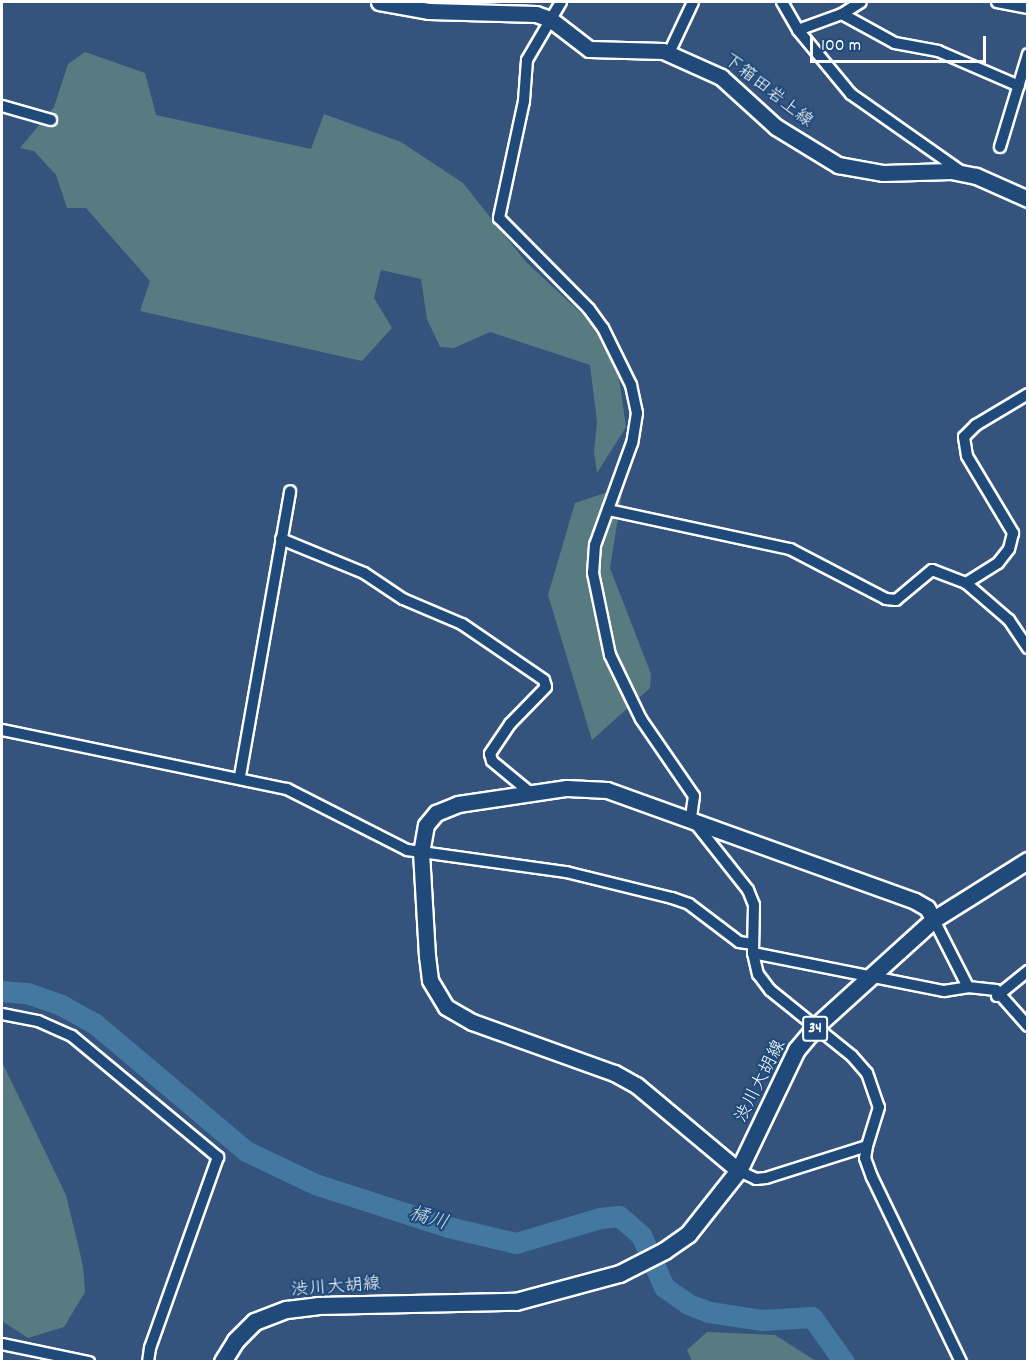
<!DOCTYPE html>
<html>
<head>
<meta charset="utf-8">
<style>
  body { margin:0 }
  #map { position:relative; width:1029px; height:1363px; overflow:hidden; background:#34547e; font-family:Dekko,"Klee One",sans-serif }
  div>[style] { position:absolute }
  .green>* { inset:0; background:#577b81 }
  .river>* { height:21px; margin:-10.5px; padding:0 10.5px; transform-origin:10.5px; border-radius:10.5px; background:#4379a0 }
  .roads { filter:drop-shadow(2px 0 #fff) drop-shadow(-2px 0 #fff) drop-shadow(0 2px #fff) drop-shadow(0 -2px #fff) }
  .street>* { height:10px; margin:-5px; padding:0 5px; transform-origin:5px; border-radius:5px; background:#1f4a7a }
  .secondary>* { height:15px; margin:-7.5px; padding:0 7.5px; transform-origin:7.5px; border-radius:7.5px; background:#1f4a7a }
  .primary>* { height:16px; margin:-8px; padding:0 8px; transform-origin:8px; border-radius:8px; background:#1f4a7a }
  span { translate:-50% -50%; white-space:nowrap; text-align:center; line-height:1.15; -webkit-text-stroke:4.5px #1f4a7a; paint-order:stroke }
  .shield-label span { padding:2px 4px; background:#1f4a7a; border:2px solid; border-radius:4px; -webkit-text-stroke-width:0 }
  .shield-label { font-size:16px; color:#fff; font-weight:700 }
  .street-label { font-size:18px; color:#fff }
  .water-label { font-size:20px; color:#d0dee7; font-style:italic }
  .frame { position:absolute; inset:0; border:3px solid #fff; pointer-events:none }
  .scale { position:absolute; left:810px; top:36px; width:176px; height:27px; box-sizing:border-box; border:3px solid #fff; border-top:0; padding-left:8px; font-size:18px; line-height:21px; white-space:nowrap; color:#fff; -webkit-text-stroke:4px #1f4a7a; paint-order:stroke }
</style>
</head>
<body>
<div id="map">
  <div class="green">
    <div style="clip-path:polygon(85px 52px,145px 73px,156px 115px,311px 149px,324px 114px,401px 142px,463px 183px,525px 261px,595px 326px,618px 372px,626px 427px,597px 473px,594px 452px,597px 422px,590px 365px,490px 332px,454px 348px,440px 347px,427px 319px,421px 279px,381px 270px,374px 298px,392px 328px,362px 361px,140px 311px,150px 281px,86px 208px,67px 208px,56px 175px,34px 151px,20px 148px,54px 107px,68px 64px)"></div>
    <div style="clip-path:polygon(623px 487px,610px 568px,651px 674px,650px 688px,592px 740px,548px 595px,575px 503px)"></div>
    <div style="clip-path:polygon(2px 1062px,66px 1195px,83px 1266px,85px 1292px,64px 1327px,28px 1338px,2px 1321px)"></div>
    <div style="clip-path:polygon(707px 1332px,775px 1335px,816px 1361px,692px 1361px,687px 1350px)"></div>
  </div>
  <div class="river">
    <div style="left:2px;top:991px;width:25px;rotate:5deg"></div>
    <div style="left:27px;top:993px;width:36px;rotate:19deg"></div>
    <div style="left:61px;top:1005px;width:38px;rotate:29deg"></div>
    <div style="left:94px;top:1023px;width:199px;rotate:40.1deg"></div>
    <div style="left:246px;top:1151px;width:76px;rotate:25.6deg"></div>
    <div style="left:315px;top:1184px;width:140px;rotate:17.9deg"></div>
    <div style="left:448px;top:1227px;width:70px;rotate:13.2deg"></div>
    <div style="left:516px;top:1243px;width:88px;rotate:-16.6deg"></div>
    <div style="left:600px;top:1218px;width:19px;rotate:-6deg"></div>
    <div style="left:619px;top:1216px;width:29px;rotate:41deg"></div>
    <div style="left:641px;top:1235px;width:57px;rotate:66.1deg"></div>
    <div style="left:664px;top:1287px;width:29px;rotate:35deg"></div>
    <div style="left:688px;top:1304px;width:22px;rotate:21deg"></div>
    <div style="left:709px;top:1312px;width:54px;rotate:8.6deg"></div>
    <div style="left:762px;top:1320px;width:50px;rotate:-3.4deg"></div>
    <div style="left:812px;top:1317px;width:55px;rotate:54.6deg"></div>
  </div>
  <div class="roads">
    <div class="street">
      <div style="left:561px;top:2px;width:67px;rotate:120.4deg"></div>
      <div style="left:527px;top:60px;width:41px;rotate:94.2deg"></div>
      <div style="left:524px;top:101px;width:120px;rotate:102.1deg"></div>
      <div style="left:499px;top:218px;width:128px;rotate:45.3deg"></div>
      <div style="left:589px;top:309px;width:24px;rotate:54deg"></div>
      <div style="left:603px;top:328px;width:64px;rotate:63.8deg"></div>
      <div style="left:631px;top:385px;width:29px;rotate:78deg"></div>
      <div style="left:637px;top:413px;width:30px;rotate:99deg"></div>
      <div style="left:632px;top:443px;width:109px;rotate:109.9deg"></div>
      <div style="left:595px;top:545px;width:28px;rotate:94deg"></div>
      <div style="left:593px;top:573px;width:84px;rotate:78.3deg"></div>
      <div style="left:610px;top:655px;width:71px;rotate:64.2deg"></div>
      <div style="left:641px;top:719px;width:93px;rotate:55.5deg"></div>
      <div style="left:694px;top:796px;width:22px;rotate:98deg"></div>
      <div style="left:691px;top:818px;width:92px;rotate:51.6deg"></div>
      <div style="left:748px;top:890px;width:16px;rotate:68deg"></div>
      <div style="left:754px;top:905px;width:48px;rotate:91.2deg"></div>
      <div style="left:753px;top:953px;width:22px;rotate:77deg"></div>
      <div style="left:758px;top:974px;width:20px;rotate:53deg"></div>
      <div style="left:770px;top:990px;width:105px;rotate:38.8deg"></div>
      <div style="left:852px;top:1056px;width:23px;rotate:49deg"></div>
      <div style="left:867px;top:1073px;width:36px;rotate:71deg"></div>
      <div style="left:879px;top:1107px;width:41px;rotate:107.1deg"></div>
      <div style="left:867px;top:1146px;width:12px;rotate:99deg"></div>
      <div style="left:865px;top:1158px;width:20px;rotate:70deg"></div>
      <div style="left:872px;top:1177px;width:205px;rotate:64.3deg"></div>
      <div style="left:782px;top:2px;width:32px;rotate:60deg"></div>
      <div style="left:798px;top:30px;width:83px;rotate:50.4deg"></div>
      <div style="left:851px;top:94px;width:132px;rotate:35.1deg"></div>
      <div style="left:997px;top:2px;width:32px;rotate:11deg"></div>
      <div style="left:842px;top:14px;width:60px;rotate:28.7deg"></div>
      <div style="left:895px;top:43px;width:44px;rotate:10.5deg"></div>
      <div style="left:938px;top:51px;width:88px;rotate:23.4deg"></div>
      <div style="left:798px;top:30px;width:47px;rotate:-20deg"></div>
      <div style="left:842px;top:14px;width:22px;rotate:-32deg"></div>
      <div style="left:669px;top:53px;width:56px;rotate:-64.8deg"></div>
      <div style="left:2px;top:106px;width:51px;rotate:15.9deg"></div>
      <div style="left:1000px;top:147px;width:97px;rotate:-73.2deg"></div>
      <div style="left:1028px;top:394px;width:61px;rotate:149.2deg"></div>
      <div style="left:976px;top:425px;width:17px;rotate:135deg"></div>
      <div style="left:964px;top:437px;width:19px;rotate:81deg"></div>
      <div style="left:967px;top:456px;width:90px;rotate:59.1deg"></div>
      <div style="left:1013px;top:533px;width:16px;rotate:104deg"></div>
      <div style="left:1009px;top:549px;width:18px;rotate:128deg"></div>
      <div style="left:998px;top:563px;width:38px;rotate:148deg"></div>
      <div style="left:966px;top:583px;width:57px;rotate:40.7deg"></div>
      <div style="left:1009px;top:620px;width:34px;rotate:56deg"></div>
      <div style="left:608px;top:510px;width:186px;rotate:12.1deg"></div>
      <div style="left:790px;top:549px;width:108px;rotate:27.5deg"></div>
      <div style="left:886px;top:599px;width:10px;rotate:6deg"></div>
      <div style="left:896px;top:600px;width:47px;rotate:-39.8deg"></div>
      <div style="left:932px;top:570px;width:36px;rotate:21deg"></div>
      <div style="left:281px;top:539px;width:90px;rotate:22.3deg"></div>
      <div style="left:364px;top:573px;width:47px;rotate:33.7deg"></div>
      <div style="left:403px;top:599px;width:64px;rotate:23deg"></div>
      <div style="left:462px;top:624px;width:99px;rotate:34.3deg"></div>
      <div style="left:544px;top:680px;width:7px;rotate:74deg"></div>
      <div style="left:546px;top:687px;width:52px;rotate:134.2deg"></div>
      <div style="left:510px;top:724px;width:36px;rotate:124deg"></div>
      <div style="left:490px;top:754px;width:7px;rotate:74deg"></div>
      <div style="left:492px;top:761px;width:52px;rotate:39.5deg"></div>
      <div style="left:2px;top:730px;width:291px;rotate:11.7deg"></div>
      <div style="left:287px;top:789px;width:135px;rotate:26.9deg"></div>
      <div style="left:407px;top:850px;width:161px;rotate:7.9deg"></div>
      <div style="left:566px;top:872px;width:109px;rotate:13.8deg"></div>
      <div style="left:672px;top:898px;width:18px;rotate:19deg"></div>
      <div style="left:689px;top:904px;width:63px;rotate:37.2deg"></div>
      <div style="left:739px;top:942px;width:14px;rotate:8deg"></div>
      <div style="left:240px;top:776px;width:289px;rotate:-80deg"></div>
      <div style="left:934px;top:920px;width:75px;rotate:63.1deg"></div>
      <div style="left:753px;top:953px;width:195px;rotate:11.3deg"></div>
      <div style="left:944px;top:991px;width:24px;rotate:-9deg"></div>
      <div style="left:968px;top:987px;width:28px;rotate:6deg"></div>
      <div style="left:996px;top:990px;width:48px;rotate:48.4deg"></div>
      <div style="left:997px;top:996px;width:40px;rotate:-39deg"></div>
      <div style="left:2px;top:1014px;width:37px;rotate:11deg"></div>
      <div style="left:38px;top:1021px;width:37px;rotate:24deg"></div>
      <div style="left:72px;top:1036px;width:190px;rotate:39.7deg"></div>
      <div style="left:218px;top:1157px;width:203px;rotate:109.6deg"></div>
      <div style="left:150px;top:1348px;width:14px;rotate:98deg"></div>
      <div style="left:739px;top:1171px;width:19px;rotate:25deg"></div>
      <div style="left:756px;top:1179px;width:10px;rotate:-6deg"></div>
      <div style="left:766px;top:1178px;width:106px;rotate:-17.6deg"></div>
      <div style="left:2px;top:1344px;width:89px;rotate:11.7deg"></div>
    </div>
    <div class="secondary">
      <div style="left:379px;top:2px;width:51px;rotate:10.2deg"></div>
      <div style="left:429px;top:11px;width:107px;rotate:1.6deg"></div>
      <div style="left:536px;top:14px;width:15px;rotate:20deg"></div>
      <div style="left:550px;top:19px;width:49px;rotate:37.6deg"></div>
      <div style="left:589px;top:49px;width:74px;rotate:1.5deg"></div>
      <div style="left:663px;top:51px;width:64px;rotate:24.1deg"></div>
      <div style="left:721px;top:77px;width:74px;rotate:42.3deg"></div>
      <div style="left:776px;top:127px;width:73px;rotate:31.5deg"></div>
      <div style="left:838px;top:165px;width:46px;rotate:10.1deg"></div>
      <div style="left:883px;top:173px;width:68px;rotate:-1.7deg"></div>
      <div style="left:951px;top:171px;width:25px;rotate:11deg"></div>
      <div style="left:976px;top:176px;width:57px;rotate:23.9deg"></div>
      <div style="left:739px;top:1171px;width:134px;rotate:-140.1deg"></div>
      <div style="left:636px;top:1085px;width:25px;rotate:-151deg"></div>
      <div style="left:614px;top:1073px;width:151px;rotate:-160.2deg"></div>
      <div style="left:472px;top:1022px;width:30px;rotate:-150deg"></div>
      <div style="left:446px;top:1007px;width:31px;rotate:-121deg"></div>
      <div style="left:430px;top:980px;width:24px;rotate:-97deg"></div>
      <div style="left:427px;top:956px;width:103px;rotate:-93.3deg"></div>
      <div style="left:421px;top:853px;width:28px;rotate:-80deg"></div>
      <div style="left:426px;top:825px;width:16px;rotate:-50deg"></div>
      <div style="left:436px;top:813px;width:24px;rotate:-22deg"></div>
      <div style="left:458px;top:804px;width:110px;rotate:-8.4deg"></div>
      <div style="left:567px;top:788px;width:40px;rotate:2.9deg"></div>
      <div style="left:607px;top:790px;width:327px;rotate:19.8deg"></div>
      <div style="left:915px;top:901px;width:14px;rotate:30deg"></div>
      <div style="left:927px;top:908px;width:14px;rotate:60deg"></div>
    </div>
    <div class="primary">
      <div style="left:223px;top:1362px;width:25px;rotate:-58deg"></div>
      <div style="left:236px;top:1341px;width:27px;rotate:-45deg"></div>
      <div style="left:255px;top:1322px;width:34px;rotate:-21deg"></div>
      <div style="left:287px;top:1310px;width:31px;rotate:-7deg"></div>
      <div style="left:318px;top:1306px;width:198px;rotate:-1.2deg"></div>
      <div style="left:516px;top:1302px;width:108px;rotate:-15.1deg"></div>
      <div style="left:620px;top:1274px;width:51px;rotate:-27.1deg"></div>
      <div style="left:665px;top:1251px;width:29px;rotate:-35deg"></div>
      <div style="left:689px;top:1234px;width:80px;rotate:-51.6deg"></div>
      <div style="left:739px;top:1171px;width:134px;rotate:-64.4deg"></div>
      <div style="left:797px;top:1050px;width:30px;rotate:-50deg"></div>
      <div style="left:816px;top:1027px;width:159px;rotate:-42.2deg"></div>
      <div style="left:934px;top:920px;width:111px;rotate:-32.1deg"></div>
    </div>
  </div>
  <div class="shield-label">
    <span style="left:815px;top:1029px">34</span>
  </div>
  <div class="street-label">
    <span style="left:767px;top:92px;rotate:38deg">下箱田岩上線</span>
    <span style="left:762px;top:1082px;rotate:-63deg">渋川大胡線</span>
    <span style="left:336px;top:1289px;rotate:-4deg">渋川大胡線</span>
  </div>
  <div class="water-label">
    <span style="left:428px;top:1220px;rotate:17deg">橘川</span>
  </div>
  <div class="frame"></div>
  <div class="scale">100 m</div>
</div>
</body>
</html>
